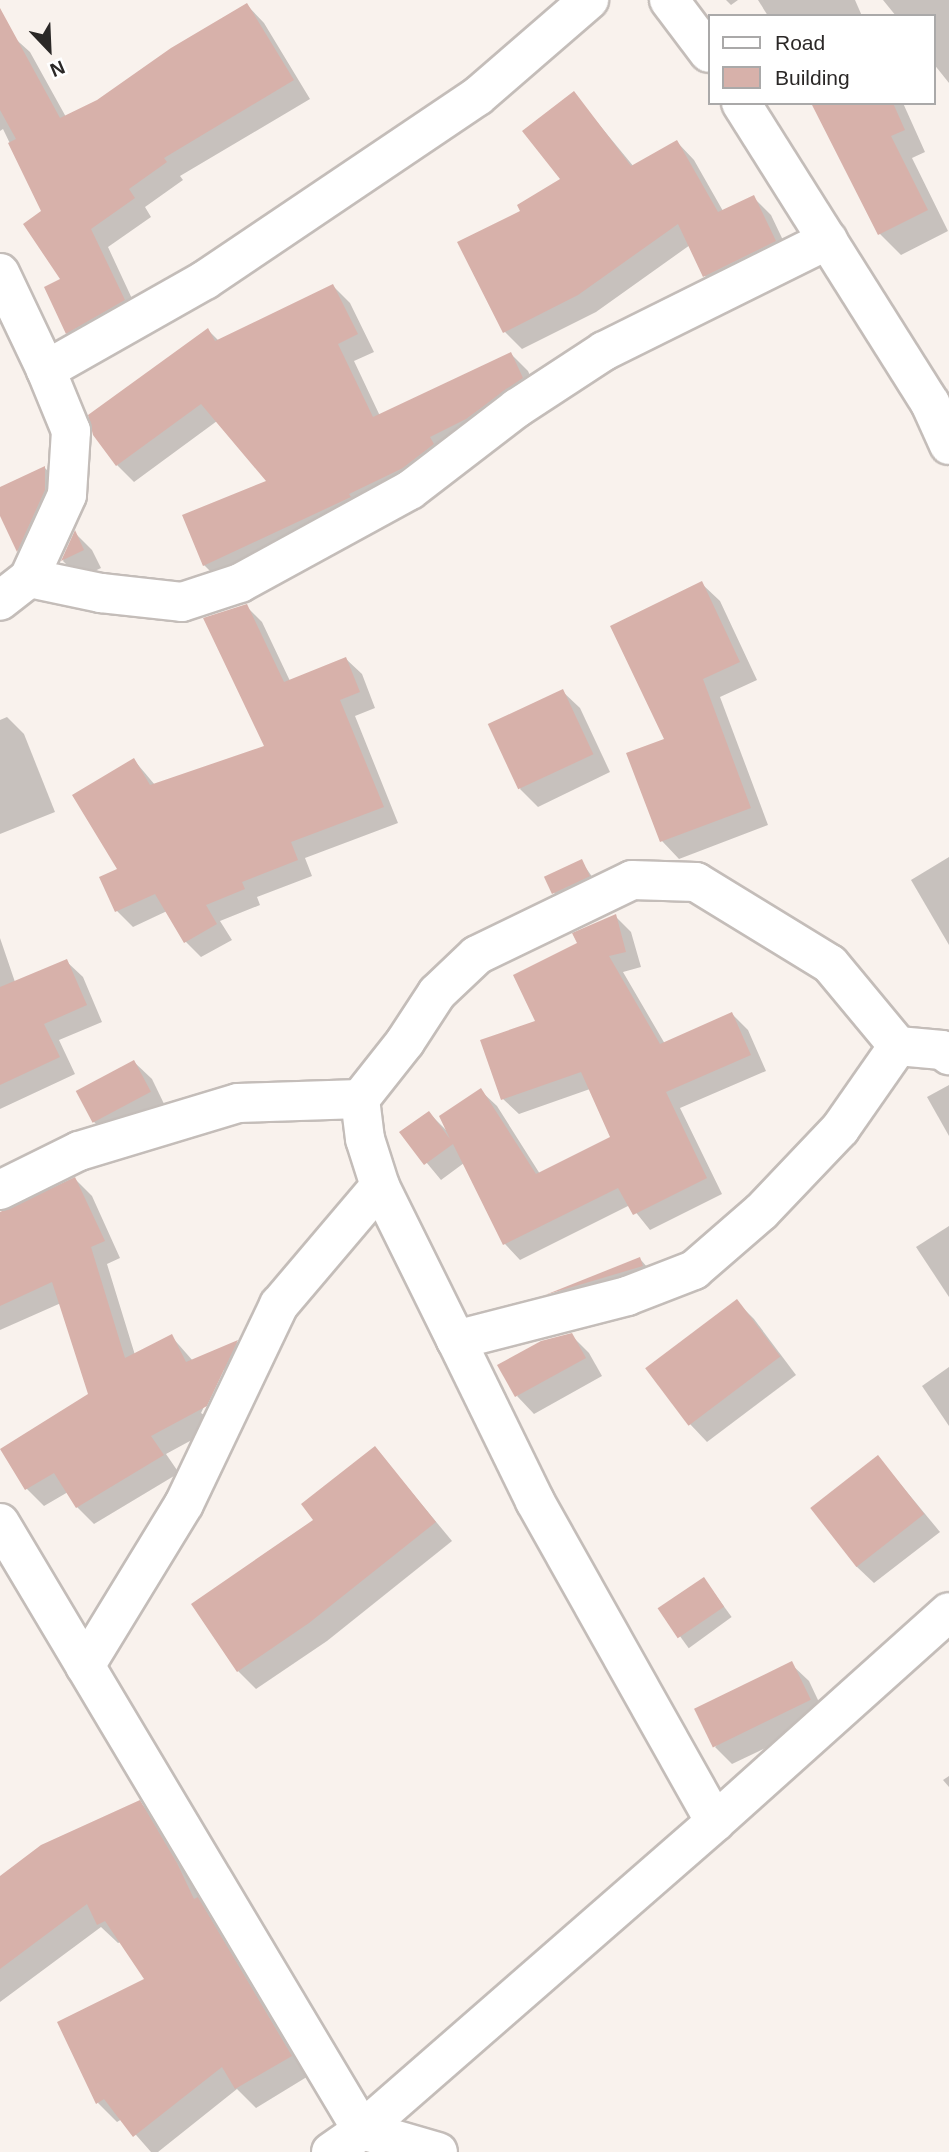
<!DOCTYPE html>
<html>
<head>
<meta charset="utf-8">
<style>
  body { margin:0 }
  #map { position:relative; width:949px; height:2152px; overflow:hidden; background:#f9f2ed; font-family:Helvetica,sans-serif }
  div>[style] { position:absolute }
  .shadow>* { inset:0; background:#0003; transform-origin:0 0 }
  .building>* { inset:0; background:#d7b1aa; transform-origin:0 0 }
  .roads { filter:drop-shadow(2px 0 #c4bdb9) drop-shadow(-2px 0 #c4bdb9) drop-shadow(0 2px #c4bdb9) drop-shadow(0 -2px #c4bdb9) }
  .street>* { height:38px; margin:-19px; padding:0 19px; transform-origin:19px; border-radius:19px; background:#fff }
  span { translate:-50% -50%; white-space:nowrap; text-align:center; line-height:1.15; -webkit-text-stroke:5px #fff; paint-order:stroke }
  .legend { position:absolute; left:708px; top:14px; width:228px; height:91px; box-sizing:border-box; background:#fff; border:2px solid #aaa9a9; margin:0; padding:9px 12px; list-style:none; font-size:21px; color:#2b2827 }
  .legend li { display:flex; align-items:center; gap:14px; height:35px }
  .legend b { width:35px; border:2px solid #aaa9a9 }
  .north { position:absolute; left:14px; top:14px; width:70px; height:70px; -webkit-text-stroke:5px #fff; paint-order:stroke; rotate:157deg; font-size:19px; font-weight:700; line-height:28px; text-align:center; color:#2b2827 }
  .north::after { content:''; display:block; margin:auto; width:24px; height:32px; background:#2b2827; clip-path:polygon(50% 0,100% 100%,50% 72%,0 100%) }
</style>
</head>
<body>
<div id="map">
  <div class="shadow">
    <div style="clip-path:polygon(726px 0,738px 0,731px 5px)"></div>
    <div style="clip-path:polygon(758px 0,855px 0,862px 16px,768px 16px)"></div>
    <div style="clip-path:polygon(883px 0,949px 0,949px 83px,933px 63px,933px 16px,896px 16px)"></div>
    <div style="clip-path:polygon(247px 5px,264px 23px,310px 99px,180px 176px,183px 180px,145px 207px,151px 217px,108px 247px,141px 318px,85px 350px,67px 333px,63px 280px,43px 212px,3px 129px,0 131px,0 25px,30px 52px,66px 117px,98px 102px)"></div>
    <div style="clip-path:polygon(574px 94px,634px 167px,677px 142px,694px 160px,723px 211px,753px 197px,771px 215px,792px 259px,722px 294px,705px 276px,690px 245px,596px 312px,522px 349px,505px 332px,523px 211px,562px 180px)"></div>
    <div style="clip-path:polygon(813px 103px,903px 103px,925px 152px,912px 158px,948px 231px,901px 255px,880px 234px)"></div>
    <div style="clip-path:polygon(333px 286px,350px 303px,374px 352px,354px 361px,380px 416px,511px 354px,528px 371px,539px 395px,221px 582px,204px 565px,269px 482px,217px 421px,134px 482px,117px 465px,208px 330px,219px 341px)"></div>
    <div style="clip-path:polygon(45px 468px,62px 486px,35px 568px,18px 551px,0 512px,0 489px)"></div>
    <div style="clip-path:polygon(75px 533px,92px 550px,101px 568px,80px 578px,63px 561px)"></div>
    <div style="clip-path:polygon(702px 584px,720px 601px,757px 680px,720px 697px,768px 825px,679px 859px,662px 841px,666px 740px)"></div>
    <div style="clip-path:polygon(246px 606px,262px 622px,290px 681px,346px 659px,362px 674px,375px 708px,355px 716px,398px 823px,305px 858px,312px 876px,257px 897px,260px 905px,220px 921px,232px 940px,201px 957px,186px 942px,167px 911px,133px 927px,117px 911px,101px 878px,119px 869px,134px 760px,155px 785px,266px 747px)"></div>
    <div style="clip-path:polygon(562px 691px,580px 708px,610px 772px,538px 807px,520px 789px)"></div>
    <div style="clip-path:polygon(7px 717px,24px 734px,55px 812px,0 834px,0 720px)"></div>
    <div style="clip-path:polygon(949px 857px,949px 945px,911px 880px)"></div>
    <div style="clip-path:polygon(581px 861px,598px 885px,563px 902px,554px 893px)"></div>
    <div style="clip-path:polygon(615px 916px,631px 932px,641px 967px,623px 972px,665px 1044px,732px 1014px,748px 1030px,766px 1071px,680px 1108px,722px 1194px,650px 1230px,630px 1205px,520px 1260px,505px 1244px,464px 1163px,441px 1180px,402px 1133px,429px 1113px,448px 1132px,481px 1091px,497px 1106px,540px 1174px,612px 1138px,590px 1089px,519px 1114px,503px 1099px,538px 1022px,579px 944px)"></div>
    <div style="clip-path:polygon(0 938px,15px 982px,66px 961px,83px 977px,102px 1022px,59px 1040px,75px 1074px,0 1109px)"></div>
    <div style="clip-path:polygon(134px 1062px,152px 1079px,167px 1110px,111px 1138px,93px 1121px)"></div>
    <div style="clip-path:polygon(949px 1085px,949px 1136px,927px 1097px)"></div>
    <div style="clip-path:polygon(evenodd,75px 1179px,92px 1196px,120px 1258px,107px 1264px,135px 1355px,172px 1337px,193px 1361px,238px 1342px,254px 1358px,223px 1423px,166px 1454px,179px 1473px,94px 1524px,77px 1507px,68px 1492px,44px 1506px,27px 1489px,2px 1449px,90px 1395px,61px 1303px,0 1330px,0 1228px,75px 1179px,222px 1370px,226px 1370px,204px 1415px,201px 1413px,222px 1370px)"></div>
    <div style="clip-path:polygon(949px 1226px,949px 1297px,916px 1247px)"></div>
    <div style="clip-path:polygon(640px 1259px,648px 1268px,555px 1303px,548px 1295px)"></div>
    <div style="clip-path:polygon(736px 1301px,754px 1319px,796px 1375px,707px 1442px,690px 1424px,647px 1368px)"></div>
    <div style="clip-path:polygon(571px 1335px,589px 1353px,602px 1376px,534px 1414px,517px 1396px)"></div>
    <div style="clip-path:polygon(949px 1367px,949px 1426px,922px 1386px)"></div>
    <div style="clip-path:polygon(375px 1448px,452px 1541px,327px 1641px,256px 1689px,238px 1671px,316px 1520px)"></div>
    <div style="clip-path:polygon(878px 1457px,940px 1532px,874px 1583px,856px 1566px)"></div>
    <div style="left:704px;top:1579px;width:47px;height:53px;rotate:54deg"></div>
    <div style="clip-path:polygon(791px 1664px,809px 1681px,827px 1719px,732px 1764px,715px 1747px)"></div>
    <div style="clip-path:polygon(949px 1776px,949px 1787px,943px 1780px)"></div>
    <div style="clip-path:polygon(139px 1802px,159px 1821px,208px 1910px,217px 1919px,310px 2075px,256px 2108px,237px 2089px,158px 2152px,151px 2152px,122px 2119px,117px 2122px,98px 2103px,147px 1980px,121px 1942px,118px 1943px,101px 1927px,0 2002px,0 1878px)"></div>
  </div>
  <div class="building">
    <div style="clip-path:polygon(247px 3px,294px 80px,164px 158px,167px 162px,129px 189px,135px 198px,91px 229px,125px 300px,66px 334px,44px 287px,60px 279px,23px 224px,41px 211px,8px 143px,16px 139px,0 110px,0 8px,60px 118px,97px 100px,171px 48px)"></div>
    <div style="clip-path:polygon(574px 91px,631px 166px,677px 140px,718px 212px,754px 195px,776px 241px,703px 277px,678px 224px,578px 295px,503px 333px,457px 242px,520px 211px,517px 205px,560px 179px,522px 131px)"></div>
    <div style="clip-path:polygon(811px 103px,893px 103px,905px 130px,891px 136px,928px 210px,878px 235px)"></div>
    <div style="clip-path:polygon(333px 284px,358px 334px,338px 344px,373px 417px,511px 352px,523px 378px,466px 419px,430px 437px,434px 444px,403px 468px,349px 494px,351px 497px,203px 566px,182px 515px,266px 481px,201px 404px,116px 466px,93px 435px,88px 415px,208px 328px,215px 341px)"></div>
    <div style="clip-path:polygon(45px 466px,45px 490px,17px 552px,0 516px,0 487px)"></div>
    <div style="clip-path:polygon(75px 530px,84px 550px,61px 561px)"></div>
    <div style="clip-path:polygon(702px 581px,740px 662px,703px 679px,751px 808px,660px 842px,626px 753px,664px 739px,610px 626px)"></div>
    <div style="clip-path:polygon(247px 604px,284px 682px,346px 657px,360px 692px,340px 700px,384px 807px,291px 842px,298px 860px,242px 882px,245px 889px,206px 905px,217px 924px,184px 943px,155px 894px,115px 912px,99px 877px,117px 869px,72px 795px,134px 758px,150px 785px,264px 746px,203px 618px)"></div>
    <div style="left:563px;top:689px;width:72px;height:83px;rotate:65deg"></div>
    <div style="left:582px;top:859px;width:19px;height:42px;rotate:65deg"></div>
    <div style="clip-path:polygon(616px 914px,626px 952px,609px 956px,660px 1044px,732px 1012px,751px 1055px,666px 1092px,707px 1178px,633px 1215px,618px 1188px,503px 1245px,453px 1144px,424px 1165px,399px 1132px,429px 1111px,450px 1139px,439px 1116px,481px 1088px,536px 1174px,610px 1137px,581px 1072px,501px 1100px,480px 1040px,535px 1021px,513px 975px,577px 943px,572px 933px)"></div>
    <div style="clip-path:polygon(67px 959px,87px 1005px,44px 1024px,60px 1057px,0 1085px,0 987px)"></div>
    <div style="left:134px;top:1060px;width:36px;height:66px;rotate:62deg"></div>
    <div style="clip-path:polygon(75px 1177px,105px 1241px,91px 1247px,125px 1358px,172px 1334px,186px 1362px,238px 1340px,207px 1406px,151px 1436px,164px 1455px,76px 1508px,54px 1473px,25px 1490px,0 1449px,88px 1394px,52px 1282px,0 1306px,0 1212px)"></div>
    <div style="clip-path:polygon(640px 1257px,643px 1266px,545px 1295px)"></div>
    <div style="left:737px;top:1299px;width:72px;height:115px;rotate:53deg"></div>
    <div style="clip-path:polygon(572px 1333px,586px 1358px,515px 1397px,497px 1365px,541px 1341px)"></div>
    <div style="clip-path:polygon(375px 1446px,436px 1522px,309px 1623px,237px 1672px,191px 1604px,313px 1520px,301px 1504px)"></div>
    <div style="left:878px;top:1455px;width:75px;height:86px;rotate:52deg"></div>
    <div style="left:704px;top:1577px;width:36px;height:56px;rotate:56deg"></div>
    <div style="left:792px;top:1661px;width:43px;height:109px;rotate:64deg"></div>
    <div style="clip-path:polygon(140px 1800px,177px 1863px,194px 1899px,198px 1897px,292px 2056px,235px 2089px,222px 2067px,133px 2137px,104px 2099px,96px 2104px,57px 2022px,144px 1979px,105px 1921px,97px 1925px,87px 1904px,0 1969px,0 1876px,41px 1845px)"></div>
  </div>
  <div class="roads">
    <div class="street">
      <div style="left:669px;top:0;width:66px;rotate:53deg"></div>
      <div style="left:741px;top:103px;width:355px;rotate:57.8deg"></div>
      <div style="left:930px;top:403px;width:46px;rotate:65.7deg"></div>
      <div style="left:0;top:273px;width:107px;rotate:64.6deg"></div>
      <div style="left:46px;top:370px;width:66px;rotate:67.7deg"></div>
      <div style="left:71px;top:431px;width:64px;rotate:93.6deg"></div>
      <div style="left:67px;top:495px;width:91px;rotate:114.6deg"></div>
      <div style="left:29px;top:578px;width:37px;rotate:142deg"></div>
      <div style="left:46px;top:370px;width:183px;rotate:-29.5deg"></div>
      <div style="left:205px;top:280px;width:329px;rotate:-34deg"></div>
      <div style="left:478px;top:96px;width:147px;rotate:-40.9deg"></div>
      <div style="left:29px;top:578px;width:74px;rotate:11.8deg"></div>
      <div style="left:101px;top:593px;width:81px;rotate:6.3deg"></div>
      <div style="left:182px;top:602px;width:61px;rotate:-18.1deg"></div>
      <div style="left:240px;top:583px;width:194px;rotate:-28.7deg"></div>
      <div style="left:410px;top:490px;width:135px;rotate:-37.5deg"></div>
      <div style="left:517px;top:408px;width:104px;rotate:-33.2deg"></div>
      <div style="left:604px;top:351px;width:250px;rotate:-26.4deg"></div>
      <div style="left:0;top:1190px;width:88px;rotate:-26.3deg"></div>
      <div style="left:79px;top:1151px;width:166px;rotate:-16.8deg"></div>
      <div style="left:238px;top:1103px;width:122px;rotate:-1.9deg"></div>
      <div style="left:456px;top:1340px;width:177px;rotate:-14.4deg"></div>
      <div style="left:627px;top:1296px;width:72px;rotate:-21.2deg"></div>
      <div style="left:694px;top:1270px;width:89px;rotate:-40.9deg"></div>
      <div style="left:761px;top:1212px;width:115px;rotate:-46.4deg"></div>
      <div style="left:840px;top:1129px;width:101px;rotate:-55.1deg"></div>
      <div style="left:0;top:1523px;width:707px;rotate:59.19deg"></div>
      <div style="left:362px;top:2130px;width:79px;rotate:16.1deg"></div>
      <div style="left:85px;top:1666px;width:190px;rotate:-58.6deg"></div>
      <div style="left:184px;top:1504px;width:221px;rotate:-64.5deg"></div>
      <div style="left:279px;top:1305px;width:156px;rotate:-49.7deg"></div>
      <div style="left:715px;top:1822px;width:368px;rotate:-119.3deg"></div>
      <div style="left:535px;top:1501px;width:179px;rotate:-116.1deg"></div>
      <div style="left:456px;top:1340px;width:172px;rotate:-116.3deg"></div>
      <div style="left:380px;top:1186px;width:49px;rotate:-107.7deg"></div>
      <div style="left:365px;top:1139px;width:40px;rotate:-97.1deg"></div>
      <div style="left:360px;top:1099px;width:73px;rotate:-51.7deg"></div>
      <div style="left:405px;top:1042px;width:59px;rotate:-56.9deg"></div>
      <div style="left:437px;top:993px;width:55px;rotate:-43.5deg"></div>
      <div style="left:477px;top:955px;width:172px;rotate:-25.8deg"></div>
      <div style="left:632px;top:880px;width:64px;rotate:1.8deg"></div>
      <div style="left:696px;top:882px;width:157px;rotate:31.5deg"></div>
      <div style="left:830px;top:964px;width:107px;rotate:50.3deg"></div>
      <div style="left:898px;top:1046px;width:44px;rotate:5.2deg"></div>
      <div style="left:942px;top:1050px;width:9px;rotate:36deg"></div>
      <div style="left:331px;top:2152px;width:38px;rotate:-35deg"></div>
      <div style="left:362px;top:2130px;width:468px;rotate:-41.1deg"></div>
      <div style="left:715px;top:1822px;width:314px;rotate:-41.9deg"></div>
    </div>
  </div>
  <ul class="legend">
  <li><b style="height:9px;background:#fff"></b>Road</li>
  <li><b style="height:19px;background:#d7b1aa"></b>Building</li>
  </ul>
  <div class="north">N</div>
</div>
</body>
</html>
